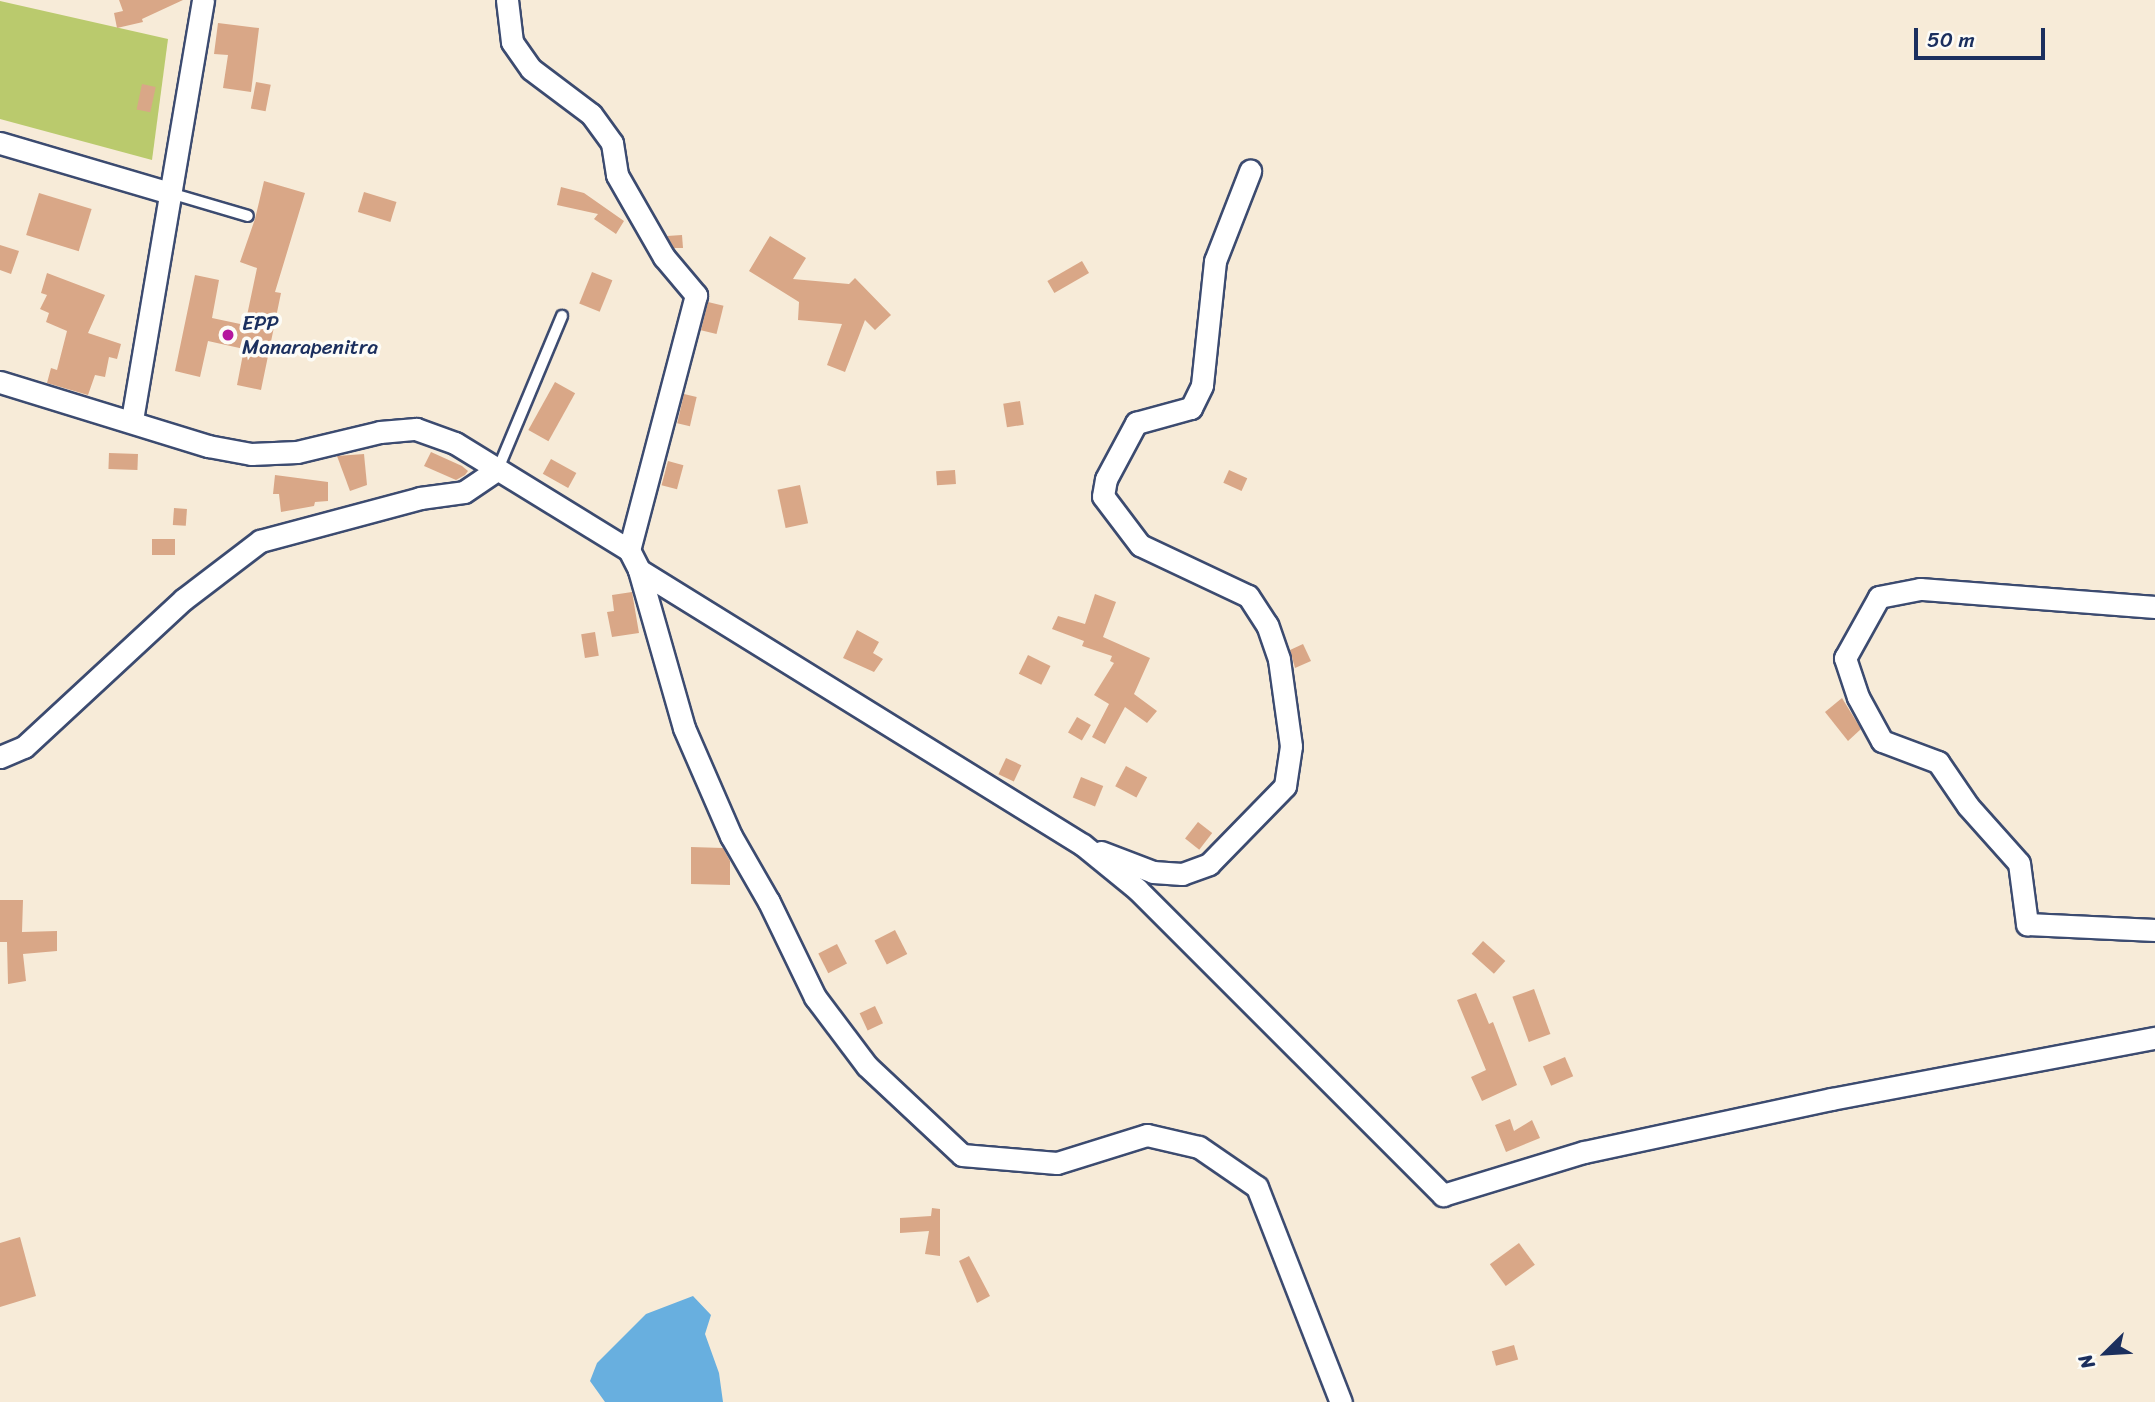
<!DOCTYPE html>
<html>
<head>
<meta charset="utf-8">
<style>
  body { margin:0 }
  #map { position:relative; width:2155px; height:1402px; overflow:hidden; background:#f7ebd8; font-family:Sriracha,sans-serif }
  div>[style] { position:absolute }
  .green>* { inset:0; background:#baca6d }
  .water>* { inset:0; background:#68afdf }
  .building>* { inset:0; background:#d9a787; transform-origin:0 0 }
  .roads { filter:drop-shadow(2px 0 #3c4b70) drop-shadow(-2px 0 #3c4b70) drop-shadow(0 2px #3c4b70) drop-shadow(0 -2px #3c4b70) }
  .lane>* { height:10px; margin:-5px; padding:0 5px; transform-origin:5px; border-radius:5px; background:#fff }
  .street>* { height:21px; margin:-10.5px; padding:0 10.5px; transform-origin:10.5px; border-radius:10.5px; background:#fff }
  .dots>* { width:19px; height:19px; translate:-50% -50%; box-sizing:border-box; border:4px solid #fdfcf7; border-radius:50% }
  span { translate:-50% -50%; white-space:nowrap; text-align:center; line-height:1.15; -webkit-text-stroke:7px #fdfcf7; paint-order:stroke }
  .poi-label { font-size:21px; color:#1b2f5e }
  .left { translate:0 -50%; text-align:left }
  .north { position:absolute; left:2071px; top:1318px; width:70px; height:70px; -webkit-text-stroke:5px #fdfcf7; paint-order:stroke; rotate:246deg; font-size:19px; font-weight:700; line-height:28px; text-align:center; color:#1b2f5e }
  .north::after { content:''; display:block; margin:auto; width:24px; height:32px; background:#1b2f5e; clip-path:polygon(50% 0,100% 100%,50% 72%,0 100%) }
  .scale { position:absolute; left:1914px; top:28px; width:131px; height:32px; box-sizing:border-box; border:4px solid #1b2f5e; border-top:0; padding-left:9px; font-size:21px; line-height:24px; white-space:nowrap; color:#1b2f5e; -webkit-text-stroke:5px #fdfcf7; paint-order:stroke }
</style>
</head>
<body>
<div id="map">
  <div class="green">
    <div style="clip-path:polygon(0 1px,168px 39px,152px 160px,0 119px)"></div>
  </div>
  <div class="water">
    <div style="clip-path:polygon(693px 1296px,711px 1315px,705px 1334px,719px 1373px,723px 1402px,605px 1402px,590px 1381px,597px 1363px,646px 1314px)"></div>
  </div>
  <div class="building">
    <div style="clip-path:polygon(119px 0,183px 0,142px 19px,143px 22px,117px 28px,114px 13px,123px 11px)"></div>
    <div style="clip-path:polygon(218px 23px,259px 28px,251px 92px,223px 88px,228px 55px,214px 54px)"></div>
    <div style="left:256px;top:82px;width:15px;height:27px;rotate:11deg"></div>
    <div style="left:142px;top:84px;width:14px;height:26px;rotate:12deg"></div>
    <div style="clip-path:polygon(264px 181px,305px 193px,275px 292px,281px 293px,261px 390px,237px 385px,244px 349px,208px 341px,200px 377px,175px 371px,195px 275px,219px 280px,212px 318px,245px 325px,257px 268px,240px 262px,255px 219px)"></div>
    <div style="clip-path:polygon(561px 187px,584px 193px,624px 221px,616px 234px,594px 219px,598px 214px,557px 205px)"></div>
    <div style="left:364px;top:192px;width:34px;height:21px;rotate:17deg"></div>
    <div style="left:39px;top:193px;width:55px;height:44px;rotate:17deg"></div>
    <div style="clip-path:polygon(682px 235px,683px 248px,674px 248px,667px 236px)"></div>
    <div style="clip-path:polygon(770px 236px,806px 258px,793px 279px,849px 284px,855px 278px,891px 315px,875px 330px,865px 320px,845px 372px,827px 365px,842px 324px,798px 320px,799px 302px,749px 271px)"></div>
    <div style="clip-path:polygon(0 245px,19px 251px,11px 274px,0 270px)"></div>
    <div style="left:1082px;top:261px;width:14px;height:40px;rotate:60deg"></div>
    <div style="left:592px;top:272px;width:22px;height:34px;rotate:22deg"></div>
    <div style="clip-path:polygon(47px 273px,105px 295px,88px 333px,121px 344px,117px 359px,109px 357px,105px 377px,95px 375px,88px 395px,47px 383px,51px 368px,57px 370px,67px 331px,46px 322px,49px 313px,40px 309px,47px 295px,41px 293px)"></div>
    <div style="left:708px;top:302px;width:16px;height:29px;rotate:14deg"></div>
    <div style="left:555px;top:382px;width:23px;height:55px;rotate:29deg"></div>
    <div style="left:684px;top:394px;width:13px;height:30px;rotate:13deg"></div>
    <div style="left:1020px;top:401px;width:24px;height:17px;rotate:81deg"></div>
    <div style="clip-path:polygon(431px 452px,462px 466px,468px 471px,465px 475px,456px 480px,424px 466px)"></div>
    <div style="left:109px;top:453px;width:29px;height:16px;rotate:2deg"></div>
    <div style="clip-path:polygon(364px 454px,367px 485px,350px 491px,337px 456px)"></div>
    <div style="left:551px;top:459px;width:29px;height:17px;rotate:29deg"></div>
    <div style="left:668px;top:461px;width:16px;height:25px;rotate:15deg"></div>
    <div style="left:955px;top:470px;width:14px;height:19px;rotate:86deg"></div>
    <div style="left:1229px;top:470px;width:20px;height:14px;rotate:24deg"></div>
    <div style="clip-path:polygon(275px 475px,328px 482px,328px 501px,315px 502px,314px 506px,281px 512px,279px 494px,273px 494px)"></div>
    <div style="left:800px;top:485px;width:39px;height:23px;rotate:78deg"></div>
    <div style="left:174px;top:508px;width:13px;height:17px;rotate:4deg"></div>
    <div style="left:152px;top:539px;width:23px;height:16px"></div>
    <div style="clip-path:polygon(632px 592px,639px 633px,612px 637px,607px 612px,614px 611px,612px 595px)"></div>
    <div style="clip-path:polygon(1095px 594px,1116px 602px,1103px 637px,1150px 658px,1134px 694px,1157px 711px,1147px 723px,1125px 707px,1105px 744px,1092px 737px,1109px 704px,1094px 695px,1114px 663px,1110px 661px,1112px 656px,1082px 646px,1084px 641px,1052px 629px,1058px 616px,1085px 624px)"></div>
    <div style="clip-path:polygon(857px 630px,879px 642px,873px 653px,883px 659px,874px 672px,843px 658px)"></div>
    <div style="left:595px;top:632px;width:24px;height:14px;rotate:81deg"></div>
    <div style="clip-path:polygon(1303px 644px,1311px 661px,1295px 668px,1290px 650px)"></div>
    <div style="left:1028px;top:655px;width:25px;height:21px;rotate:26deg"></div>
    <div style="clip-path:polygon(1842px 698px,1861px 729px,1848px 741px,1825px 712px)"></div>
    <div style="left:1077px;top:717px;width:16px;height:18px;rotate:30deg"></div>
    <div style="left:1006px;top:758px;width:17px;height:18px;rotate:25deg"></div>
    <div style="left:1126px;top:766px;width:24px;height:23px;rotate:28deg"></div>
    <div style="left:1081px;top:777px;width:24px;height:22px;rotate:22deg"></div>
    <div style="left:1198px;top:822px;width:18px;height:21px;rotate:38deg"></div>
    <div style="clip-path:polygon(691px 847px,723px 848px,730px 861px,730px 885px,691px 884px)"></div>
    <div style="clip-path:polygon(0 900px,23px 900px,22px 932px,57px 931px,57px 951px,23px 954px,26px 981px,8px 984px,7px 942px,0 942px)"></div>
    <div style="left:895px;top:930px;width:27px;height:23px;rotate:63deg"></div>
    <div style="left:1483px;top:941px;width:30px;height:17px;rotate:42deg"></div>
    <div style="left:837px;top:944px;width:22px;height:21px;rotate:63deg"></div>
    <div style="left:1534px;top:989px;width:48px;height:23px;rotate:70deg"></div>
    <div style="clip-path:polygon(1476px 993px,1489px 1024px,1493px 1022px,1517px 1085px,1482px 1101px,1471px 1077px,1486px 1070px,1457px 1000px)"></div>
    <div style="left:875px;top:1006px;width:19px;height:17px;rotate:65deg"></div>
    <div style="left:1565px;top:1057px;width:21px;height:24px;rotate:67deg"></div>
    <div style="clip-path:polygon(1510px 1119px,1514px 1131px,1532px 1120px,1540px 1138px,1506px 1152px,1495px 1125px)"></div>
    <div style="clip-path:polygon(932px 1208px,940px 1209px,940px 1256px,925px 1254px,929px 1231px,900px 1233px,900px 1218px,931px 1216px)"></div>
    <div style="clip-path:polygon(20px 1237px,36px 1296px,0 1307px,0 1243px)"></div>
    <div style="left:1519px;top:1243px;width:27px;height:36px;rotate:54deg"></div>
    <div style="clip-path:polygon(969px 1256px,990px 1296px,977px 1303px,959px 1261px)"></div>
    <div style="left:1514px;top:1345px;width:15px;height:23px;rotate:74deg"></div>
  </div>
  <div class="roads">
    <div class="lane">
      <div style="left:170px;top:193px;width:81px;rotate:16.4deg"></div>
      <div style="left:498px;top:469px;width:166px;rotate:-67.3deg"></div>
    </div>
    <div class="street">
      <div style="left:507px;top:0;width:42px;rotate:83.2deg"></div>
      <div style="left:512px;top:42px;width:33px;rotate:55deg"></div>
      <div style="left:531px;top:69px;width:75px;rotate:36.9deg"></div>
      <div style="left:591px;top:114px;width:36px;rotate:54deg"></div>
      <div style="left:612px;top:143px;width:32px;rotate:81deg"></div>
      <div style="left:617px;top:175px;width:95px;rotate:60.2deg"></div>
      <div style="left:664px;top:257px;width:50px;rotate:49.9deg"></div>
      <div style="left:696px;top:295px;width:264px;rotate:104.7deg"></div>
      <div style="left:0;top:143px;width:177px;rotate:16.4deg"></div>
      <div style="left:0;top:382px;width:218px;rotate:17.1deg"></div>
      <div style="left:208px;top:446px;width:44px;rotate:10.5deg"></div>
      <div style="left:251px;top:454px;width:46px;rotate:-2.5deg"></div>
      <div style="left:297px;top:452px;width:85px;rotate:-13.5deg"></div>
      <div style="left:380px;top:432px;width:36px;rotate:-5deg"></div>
      <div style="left:416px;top:429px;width:41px;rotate:19.7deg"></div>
      <div style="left:455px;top:443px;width:204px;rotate:31.6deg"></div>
      <div style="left:629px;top:550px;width:22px;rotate:63deg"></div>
      <div style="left:639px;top:570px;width:522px;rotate:31.77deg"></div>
      <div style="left:1083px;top:845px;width:70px;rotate:39.2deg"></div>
      <div style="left:1137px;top:889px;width:433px;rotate:45deg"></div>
      <div style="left:1443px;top:1195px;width:147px;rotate:-17deg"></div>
      <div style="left:1584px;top:1152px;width:253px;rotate:-12.1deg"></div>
      <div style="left:1831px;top:1099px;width:330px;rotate:-10.7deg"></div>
      <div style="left:132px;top:420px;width:426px;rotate:-80.4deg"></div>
      <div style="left:639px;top:570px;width:164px;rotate:74.1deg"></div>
      <div style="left:684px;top:728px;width:118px;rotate:66.5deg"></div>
      <div style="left:731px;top:836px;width:76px;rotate:60.1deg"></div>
      <div style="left:769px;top:902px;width:106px;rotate:64.2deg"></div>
      <div style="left:815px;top:997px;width:86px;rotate:53deg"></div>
      <div style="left:867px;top:1066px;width:130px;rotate:43.1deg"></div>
      <div style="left:962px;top:1155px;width:95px;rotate:4.8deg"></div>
      <div style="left:1057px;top:1163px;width:94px;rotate:-17.3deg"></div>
      <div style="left:1147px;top:1135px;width:53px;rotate:13deg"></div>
      <div style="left:1199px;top:1147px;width:70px;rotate:34.6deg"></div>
      <div style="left:1257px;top:1187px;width:231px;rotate:68.7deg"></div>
      <div style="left:2155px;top:607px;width:236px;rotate:-175.6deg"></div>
      <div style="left:1920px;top:589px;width:42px;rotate:169deg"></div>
      <div style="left:1879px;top:597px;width:70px;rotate:119.1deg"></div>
      <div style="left:1845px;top:658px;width:41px;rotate:71.6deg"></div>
      <div style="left:1858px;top:697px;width:50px;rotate:61.4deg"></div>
      <div style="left:1882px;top:741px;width:60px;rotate:20.6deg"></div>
      <div style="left:1938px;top:762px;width:53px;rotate:55.7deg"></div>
      <div style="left:1968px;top:806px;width:76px;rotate:48.2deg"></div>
      <div style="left:2019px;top:863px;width:62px;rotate:82.5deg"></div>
      <div style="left:2027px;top:924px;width:128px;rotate:2.7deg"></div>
      <div style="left:0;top:757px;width:26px;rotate:-23deg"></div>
      <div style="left:24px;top:747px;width:218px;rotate:-42.8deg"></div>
      <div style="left:184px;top:599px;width:96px;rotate:-37.3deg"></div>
      <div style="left:260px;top:541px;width:166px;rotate:-15deg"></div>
      <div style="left:420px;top:498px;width:44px;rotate:-7.8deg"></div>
      <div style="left:464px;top:492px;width:41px;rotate:-34.1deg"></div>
      <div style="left:1101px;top:852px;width:56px;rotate:21deg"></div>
      <div style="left:1153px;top:872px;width:29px;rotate:4deg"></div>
      <div style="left:1182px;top:874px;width:29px;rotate:-20deg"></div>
      <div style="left:1209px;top:864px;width:109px;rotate:-45.7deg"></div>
      <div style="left:1285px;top:786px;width:40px;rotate:-81.5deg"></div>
      <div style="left:1291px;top:746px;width:88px;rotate:-97.9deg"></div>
      <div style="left:1279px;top:659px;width:36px;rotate:-109deg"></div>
      <div style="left:1267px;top:625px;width:35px;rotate:-123deg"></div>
      <div style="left:1248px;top:596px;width:119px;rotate:-154.7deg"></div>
      <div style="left:1140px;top:545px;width:61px;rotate:-127.1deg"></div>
      <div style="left:1103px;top:496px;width:17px;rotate:-80deg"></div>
      <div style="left:1106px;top:479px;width:64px;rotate:-61.8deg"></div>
      <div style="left:1136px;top:423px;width:57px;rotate:-15.3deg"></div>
      <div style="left:1191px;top:408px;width:25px;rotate:-64deg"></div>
      <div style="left:1202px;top:385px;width:125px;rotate:-84deg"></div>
      <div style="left:1215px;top:261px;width:97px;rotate:-68.7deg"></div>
    </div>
  </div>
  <div class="dots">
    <div style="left:228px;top:335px;background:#b5179e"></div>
  </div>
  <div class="poi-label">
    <span class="left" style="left:242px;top:335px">EPP<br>Manarapenitra</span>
  </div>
  <div class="north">N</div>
  <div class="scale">50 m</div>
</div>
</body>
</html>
